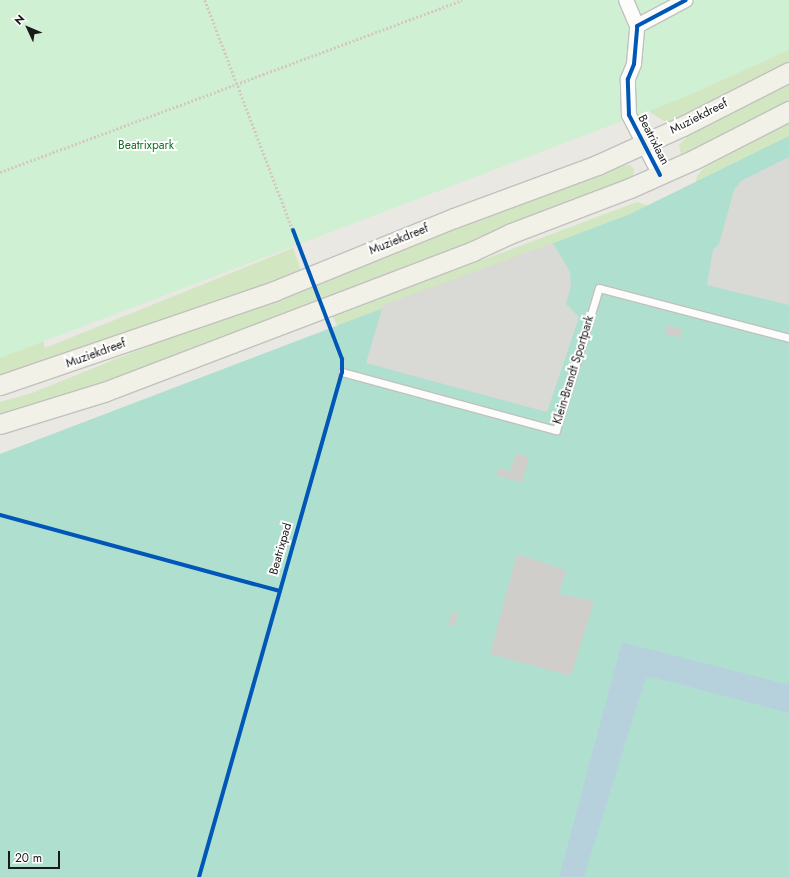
<!DOCTYPE html>
<html>
<head>
<meta charset="utf-8">
<style>
  body { margin:0 }
  #map { position:relative; width:789px; height:877px; overflow:hidden; background:#e9e8e3; font-family:Jost,sans-serif }
  div>[style] { position:absolute }
  .grass>* { inset:0; background:#d2e7c1 }
  .park>* { inset:0; background:#d0f0d3 }
  .pitch>* { inset:0; background:#afe0cf }
  .parking>* { inset:0; background:#d9d9d6 }
  .water>* { inset:0; background:#b7d1dc }
  .building>* { inset:0; background:#d0ceca; transform-origin:0 0 }
  .path>* { height:2.5px; margin-top:-1.25px; transform-origin:0; background:repeating-linear-gradient(90deg,#d5c8c4 0 2px,transparent 0 4px) }
  .roads { filter:drop-shadow(1px 0 #c1c1bf) drop-shadow(-1px 0 #c1c1bf) drop-shadow(0 1px #c1c1bf) drop-shadow(0 -1px #c1c1bf) }
  .lane>* { height:7px; margin:-3.5px; padding:0 3.5px; transform-origin:3.5px; border-radius:3.5px; background:#fcfcfb }
  .street>* { height:14px; margin:-7px; padding:0 7px; transform-origin:7px; border-radius:7px; background:#fcfcfb }
  .secondary>* { height:19px; margin:-9.5px; padding:0 9.5px; transform-origin:9.5px; border-radius:9.5px; background:#f1f1e8 }
  .cycleway>* { height:4px; margin:-2px; padding:0 2px; transform-origin:2px; border-radius:2px; background:#0057b8 }
  span { translate:-50% -50%; white-space:nowrap; text-align:center; line-height:1.15; -webkit-text-stroke:4px #fff; paint-order:stroke }
  .street-label { font-size:12px; color:#1a1a1a }
  .park-label { font-size:12px; color:#0e7320 }
  .north { position:absolute; left:8px; top:8px; width:40px; height:40px; -webkit-text-stroke:3px #fff; paint-order:stroke; rotate:314deg; font-size:11px; font-weight:700; line-height:16px; text-align:center; color:#1a1a1a }
  .north::after { content:''; display:block; margin:auto; width:14px; height:18px; background:#1a1a1a; clip-path:polygon(50% 0,100% 100%,50% 72%,0 100%) }
  .scale { position:absolute; left:8px; top:851px; width:52px; height:18px; box-sizing:border-box; border:2px solid #1a1a1a; border-top:0; padding-left:5px; font-size:12px; line-height:14px; white-space:nowrap; color:#1a1a1a; -webkit-text-stroke:3px #fff; paint-order:stroke }
</style>
</head>
<body>
<div id="map">
  <div class="grass">
    <div style="clip-path:polygon(789px 22px,789px 63px,675px 122px,664px 121px,651px 113px,643px 95px)"></div>
    <div style="clip-path:polygon(789px 84px,789px 105px,689px 156px,681px 154px,679px 145px,688px 136px)"></div>
    <div style="clip-path:polygon(789px 123px,789px 157px,694px 191px,697px 176px,705px 167px)"></div>
    <div style="clip-path:polygon(630px 165px,634px 169px,633px 178px,479px 241px,329px 301px,0 421px,0 402px,32px 393px,200px 325px,344px 273px,460px 223px,611px 167px)"></div>
    <div style="clip-path:polygon(637px 202px,653px 207px,789px 329px,354px 366px,333px 316px)"></div>
    <div style="clip-path:polygon(293px 248px,302px 273px,0 387px,0 283px,30px 287px,45px 348px)"></div>
  </div>
  <div class="park">
    <div style="clip-path:polygon(0 0,789px 0,789px 50px,680px 99px,0 358px)"></div>
  </div>
  <div class="pitch">
    <div style="clip-path:polygon(789px 136px,789px 877px,0 877px,0 454px,630px 214px)"></div>
  </div>
  <div class="parking">
    <div style="clip-path:polygon(789px 157px,789px 305px,707px 285px,713px 250px,719px 244px,734px 190px,741px 181px)"></div>
    <div style="clip-path:polygon(553px 243px,570px 272px,571px 286px,566px 304px,579px 317px,547px 412px,366px 363px,383px 305px)"></div>
  </div>
  <div class="water">
    <div style="clip-path:polygon(622px 642px,789px 685px,789px 713px,675px 683px,649px 677px,645px 680px,584px 877px,559px 877px)"></div>
  </div>
  <div class="building">
    <div style="left:667px;top:325px;width:16px;height:9px;rotate:15deg"></div>
    <div style="clip-path:polygon(516px 453px,529px 457px,522px 483px,496px 475px,498px 468px,510px 471px)"></div>
    <div style="clip-path:polygon(517px 554px,566px 570px,559px 594px,594px 601px,571px 676px,490px 654px)"></div>
    <div style="clip-path:polygon(452px 611px,458px 613px,455px 626px,448px 625px)"></div>
  </div>
  <div class="path">
    <div style="left:205px;top:0;width:246px;rotate:69.1deg"></div>
    <div style="left:0;top:172px;width:493px;rotate:-20.4deg"></div>
  </div>
  <div class="roads">
    <div class="lane">
      <div style="left:342px;top:372px;width:222px;rotate:15.2deg"></div>
      <div style="left:556px;top:430px;width:148px;rotate:-73.2deg"></div>
      <div style="left:599px;top:288px;width:196px;rotate:14.7deg"></div>
    </div>
    <div class="street">
      <div style="left:626px;top:0;width:28px;rotate:67deg"></div>
      <div style="left:660px;top:175px;width:68px;rotate:-117.3deg"></div>
      <div style="left:629px;top:115px;width:36px;rotate:-92deg"></div>
      <div style="left:628px;top:79px;width:16px;rotate:-68deg"></div>
      <div style="left:634px;top:64px;width:38px;rotate:-85deg"></div>
      <div style="left:637px;top:26px;width:55px;rotate:-28deg"></div>
    </div>
    <div class="secondary">
      <div style="left:0;top:385px;width:290px;rotate:-18.9deg"></div>
      <div style="left:274px;top:291px;width:194px;rotate:-22.1deg"></div>
      <div style="left:454px;top:218px;width:153px;rotate:-20.3deg"></div>
      <div style="left:597px;top:165px;width:94px;rotate:-24.4deg"></div>
      <div style="left:683px;top:126px;width:119px;rotate:-27deg"></div>
      <div style="left:0;top:424px;width:109px;rotate:-17.1deg"></div>
      <div style="left:104px;top:392px;width:395px;rotate:-20.9deg"></div>
      <div style="left:473px;top:251px;width:40px;rotate:-25deg"></div>
      <div style="left:509px;top:234px;width:129px;rotate:-20.8deg"></div>
      <div style="left:630px;top:188px;width:71px;rotate:-24deg"></div>
      <div style="left:695px;top:159px;width:106px;rotate:-27.1deg"></div>
    </div>
  </div>
  <div class="cycleway">
    <div style="left:660px;top:175px;width:68px;rotate:-117.3deg"></div>
    <div style="left:629px;top:115px;width:36px;rotate:-92deg"></div>
    <div style="left:628px;top:79px;width:16px;rotate:-68deg"></div>
    <div style="left:634px;top:64px;width:38px;rotate:-85deg"></div>
    <div style="left:637px;top:26px;width:55px;rotate:-28deg"></div>
    <div style="left:0;top:515px;width:290px;rotate:15.2deg"></div>
    <div style="left:199px;top:877px;width:525px;rotate:-74.19deg"></div>
    <div style="left:342px;top:372px;width:13px;rotate:-90deg"></div>
    <div style="left:342px;top:359px;width:138px;rotate:-110.8deg"></div>
  </div>
  <div class="street-label">
    <span style="left:699px;top:117px;rotate:-27deg">Muziekdreef</span>
    <span style="left:653px;top:140px;rotate:63deg">Beatrixlaan</span>
    <span style="left:399px;top:240px;rotate:-22deg">Muziekdreef</span>
    <span style="left:96px;top:354px;rotate:-20deg">Muziekdreef</span>
    <span style="left:574px;top:370px;rotate:-73deg">Klein-Brandt Sportpark</span>
    <span style="left:281px;top:549px;rotate:-74deg">Beatrixpad</span>
  </div>
  <div class="park-label">
    <span style="left:146px;top:146px">Beatrixpark</span>
  </div>
  <div class="north">N</div>
  <div class="scale">20 m</div>
</div>
</body>
</html>
